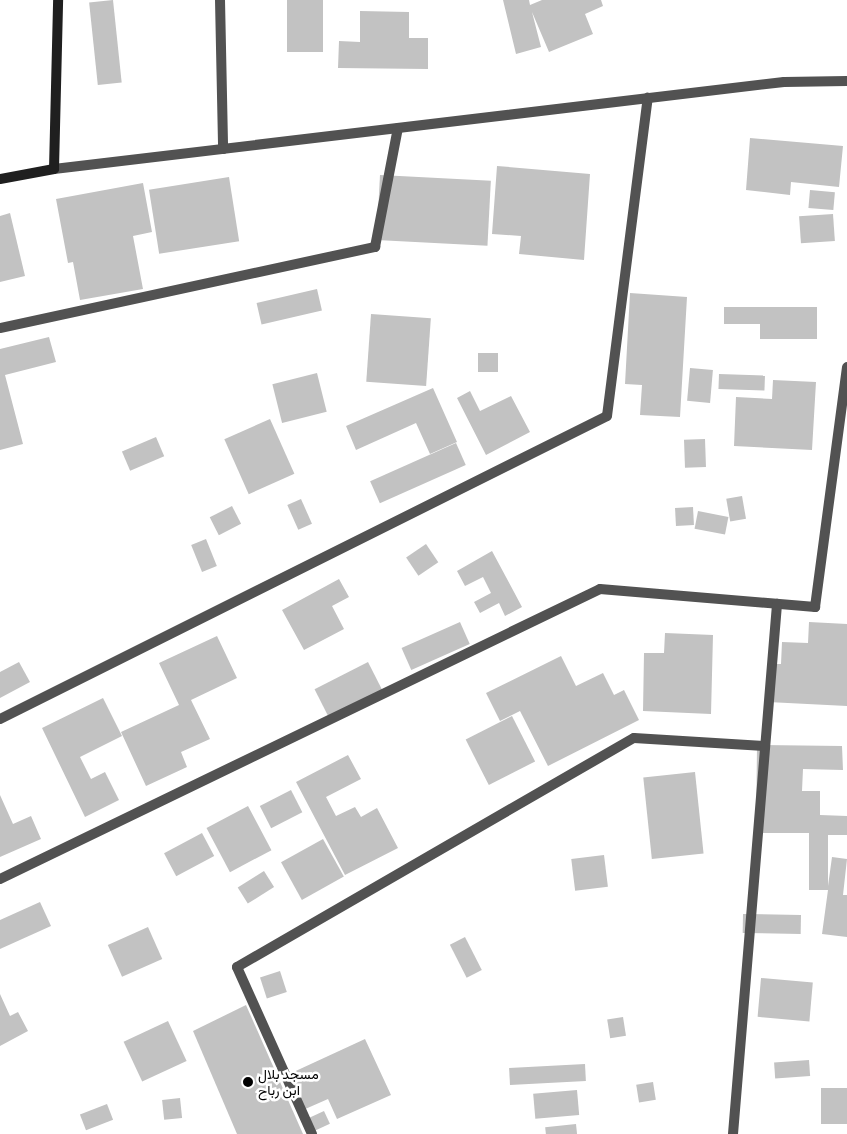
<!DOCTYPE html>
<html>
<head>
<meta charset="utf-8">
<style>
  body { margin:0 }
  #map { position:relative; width:847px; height:1134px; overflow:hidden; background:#fff; font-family:Manrope,Vazirmatn,sans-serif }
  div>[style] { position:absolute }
  .building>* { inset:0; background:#c2c2c2; transform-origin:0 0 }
  .minor>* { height:10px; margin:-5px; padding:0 5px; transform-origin:5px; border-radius:5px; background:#525252 }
  .secondary>* { height:10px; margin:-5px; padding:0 5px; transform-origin:5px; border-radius:5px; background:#1f1f1f }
  .dots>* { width:14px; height:14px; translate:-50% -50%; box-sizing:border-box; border:2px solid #fff; border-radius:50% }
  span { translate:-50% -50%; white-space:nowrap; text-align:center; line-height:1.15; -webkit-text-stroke:5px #fff; paint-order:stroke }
  .poi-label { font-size:14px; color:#000 }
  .left { translate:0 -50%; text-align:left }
</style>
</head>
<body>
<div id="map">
  <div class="building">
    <div style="left:113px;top:0;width:83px;height:24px;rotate:84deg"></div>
    <div style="left:287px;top:0;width:36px;height:52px"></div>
    <div style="clip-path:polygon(503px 0,529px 0,530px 5px,542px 0,601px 0,603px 6px,585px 14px,593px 34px,549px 52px,532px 12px,541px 47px,516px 54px)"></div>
    <div style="clip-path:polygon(360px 11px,409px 12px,409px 38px,428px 38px,428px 69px,338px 68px,339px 41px,360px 42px)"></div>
    <div style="clip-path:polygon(750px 138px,843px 146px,839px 187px,791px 182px,790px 195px,746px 190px)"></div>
    <div style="clip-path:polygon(497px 166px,590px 174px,584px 260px,519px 254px,521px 236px,492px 234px)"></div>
    <div style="left:380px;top:175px;width:111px;height:65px;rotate:3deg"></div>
    <div style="left:229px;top:177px;width:65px;height:81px;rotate:81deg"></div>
    <div style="clip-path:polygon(143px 183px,152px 232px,133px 236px,143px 289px,80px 300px,73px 262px,68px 263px,56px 199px)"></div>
    <div style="left:810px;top:190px;width:25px;height:18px;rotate:5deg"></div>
    <div style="clip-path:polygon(10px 213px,25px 276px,0 282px,0 216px)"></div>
    <div style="left:833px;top:214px;width:27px;height:34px;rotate:86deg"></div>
    <div style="left:317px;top:289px;width:22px;height:62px;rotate:77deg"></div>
    <div style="clip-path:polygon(630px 293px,687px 297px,680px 417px,640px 415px,642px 385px,625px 384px)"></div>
    <div style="clip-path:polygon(724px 307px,817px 307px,817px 339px,760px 339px,760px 324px,724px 324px)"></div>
    <div style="left:371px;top:314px;width:60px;height:68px;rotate:4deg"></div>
    <div style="clip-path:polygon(49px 337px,56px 362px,5px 375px,23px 444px,0 450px,0 349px)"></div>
    <div style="left:478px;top:353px;width:20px;height:19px"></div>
    <div style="left:690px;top:368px;width:23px;height:33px;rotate:5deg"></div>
    <div style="left:317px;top:373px;width:40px;height:46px;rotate:76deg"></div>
    <div style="left:719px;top:374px;width:46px;height:15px;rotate:2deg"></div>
    <div style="clip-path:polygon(773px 380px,816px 382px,812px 450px,734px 446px,736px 397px,772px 399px)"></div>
    <div style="clip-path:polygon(433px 388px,457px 442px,430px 454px,416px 423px,356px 450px,346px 426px)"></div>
    <div style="clip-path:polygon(470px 391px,480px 411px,511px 396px,530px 432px,486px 455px,457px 398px)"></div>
    <div style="left:270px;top:419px;width:60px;height:50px;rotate:66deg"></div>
    <div style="left:156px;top:437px;width:21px;height:37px;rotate:67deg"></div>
    <div style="left:705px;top:439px;width:28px;height:21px;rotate:88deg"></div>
    <div style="left:456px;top:443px;width:24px;height:94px;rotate:66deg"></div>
    <div style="left:742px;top:496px;width:23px;height:16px;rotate:80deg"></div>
    <div style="left:301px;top:499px;width:27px;height:15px;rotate:66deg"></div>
    <div style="left:232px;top:506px;width:20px;height:25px;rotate:63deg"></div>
    <div style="left:693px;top:507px;width:18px;height:18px;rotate:87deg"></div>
    <div style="left:698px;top:511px;width:31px;height:18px;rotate:11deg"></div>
    <div style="left:206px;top:539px;width:29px;height:16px;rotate:68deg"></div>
    <div style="left:426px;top:544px;width:22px;height:24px;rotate:56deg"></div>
    <div style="clip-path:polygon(492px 551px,522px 607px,505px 616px,499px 603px,480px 613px,474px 602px,491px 593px,483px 577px,465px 586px,457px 571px)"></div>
    <div style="clip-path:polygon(339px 579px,349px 597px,332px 606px,344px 629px,304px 650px,282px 610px)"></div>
    <div style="left:460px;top:622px;width:24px;height:64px;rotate:66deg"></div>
    <div style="clip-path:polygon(809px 622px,847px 624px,847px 706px,768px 702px,770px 664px,781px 664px,782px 642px,808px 643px)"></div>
    <div style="clip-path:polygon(665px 633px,713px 635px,711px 714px,643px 711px,644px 653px,664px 653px)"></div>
    <div style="clip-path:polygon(217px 636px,237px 678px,191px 700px,210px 739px,181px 752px,187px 767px,146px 786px,121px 732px,179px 705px,159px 663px)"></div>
    <div style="clip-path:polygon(561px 656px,576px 686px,603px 673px,614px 695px,624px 690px,639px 720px,548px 766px,520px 711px,500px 721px,486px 693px)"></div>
    <div style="clip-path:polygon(19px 662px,30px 682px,0 698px,0 672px)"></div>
    <div style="left:368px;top:662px;width:33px;height:60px;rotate:63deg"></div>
    <div style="clip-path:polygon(103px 698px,122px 736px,80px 757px,91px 779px,105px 772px,119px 800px,85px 817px,42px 728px)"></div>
    <div style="left:512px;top:716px;width:51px;height:52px;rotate:63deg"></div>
    <div style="clip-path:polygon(757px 745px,842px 746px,843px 770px,803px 769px,802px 791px,820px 791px,820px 815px,847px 816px,847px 835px,828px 835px,828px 886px,832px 857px,847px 859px,843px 895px,847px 895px,847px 937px,822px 934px,828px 890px,809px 890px,809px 833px,756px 833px)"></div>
    <div style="clip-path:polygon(348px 755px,361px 779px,326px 797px,336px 816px,355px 807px,361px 817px,377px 808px,398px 848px,345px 875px,296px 782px)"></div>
    <div style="left:695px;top:772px;width:82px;height:52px;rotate:84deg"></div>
    <div style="left:291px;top:790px;width:25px;height:35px;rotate:63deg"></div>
    <div style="clip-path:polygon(0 795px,13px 824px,31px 816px,41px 839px,0 857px)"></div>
    <div style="left:248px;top:806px;width:50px;height:47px;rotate:62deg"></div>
    <div style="left:202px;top:833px;width:26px;height:43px;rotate:62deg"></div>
    <div style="left:323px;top:839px;width:43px;height:48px;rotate:61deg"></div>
    <div style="left:604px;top:855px;width:32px;height:33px;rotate:83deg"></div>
    <div style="left:264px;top:871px;width:19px;height:31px;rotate:58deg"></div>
    <div style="clip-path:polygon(40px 902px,51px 926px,0 949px,0 920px)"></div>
    <div style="left:743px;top:914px;width:58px;height:19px;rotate:1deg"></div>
    <div style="left:148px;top:927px;width:35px;height:44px;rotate:66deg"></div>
    <div style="left:465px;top:937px;width:37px;height:17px;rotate:63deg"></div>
    <div style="left:280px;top:971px;width:22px;height:21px;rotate:72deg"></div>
    <div style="left:761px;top:978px;width:52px;height:39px;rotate:5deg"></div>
    <div style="clip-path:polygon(0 994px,10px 1016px,18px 1012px,28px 1031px,0 1046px)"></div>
    <div style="clip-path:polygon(246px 1005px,303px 1134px,237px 1134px,193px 1031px)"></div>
    <div style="left:623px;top:1017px;width:19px;height:16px;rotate:81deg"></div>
    <div style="left:168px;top:1021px;width:44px;height:49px;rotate:65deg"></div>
    <div style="clip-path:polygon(365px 1039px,391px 1095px,337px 1119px,328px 1099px,303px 1110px,287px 1075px)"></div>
    <div style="left:809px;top:1060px;width:16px;height:35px;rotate:86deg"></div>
    <div style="left:585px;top:1064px;width:17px;height:76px;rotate:87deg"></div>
    <div style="left:653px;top:1082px;width:18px;height:17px;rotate:81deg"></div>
    <div style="left:847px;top:1088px;width:36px;height:26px;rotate:90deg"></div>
    <div style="left:577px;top:1090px;width:25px;height:44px;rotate:85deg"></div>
    <div style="left:180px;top:1098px;width:20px;height:18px;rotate:84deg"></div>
    <div style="left:107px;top:1104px;width:17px;height:29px;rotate:69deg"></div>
    <div style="left:324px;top:1111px;width:14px;height:18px;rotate:65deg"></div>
    <div style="left:576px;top:1124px;width:10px;height:31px;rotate:84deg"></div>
  </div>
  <div class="minor">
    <div style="left:220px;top:0;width:149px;rotate:88.8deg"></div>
    <div style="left:54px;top:169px;width:735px;rotate:-6.8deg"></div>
    <div style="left:784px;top:82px;width:63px;rotate:-0.9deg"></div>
    <div style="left:0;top:328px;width:384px;rotate:-12.2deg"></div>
    <div style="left:375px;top:247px;width:121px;rotate:-79.1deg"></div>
    <div style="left:0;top:719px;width:678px;rotate:-26.53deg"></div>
    <div style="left:607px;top:416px;width:321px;rotate:-82.7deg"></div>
    <div style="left:0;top:879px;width:666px;rotate:-25.8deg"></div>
    <div style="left:600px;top:589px;width:216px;rotate:4.8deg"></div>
    <div style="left:815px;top:607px;width:242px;rotate:-82.4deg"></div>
    <div style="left:312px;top:1134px;width:183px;rotate:-114.2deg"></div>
    <div style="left:237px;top:967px;width:458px;rotate:-30deg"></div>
    <div style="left:634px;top:738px;width:131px;rotate:3.5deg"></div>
    <div style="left:733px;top:1134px;width:532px;rotate:-85.25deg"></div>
  </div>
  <div class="secondary">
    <div style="left:0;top:179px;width:55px;rotate:-10.5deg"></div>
    <div style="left:54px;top:169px;width:169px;rotate:-88.6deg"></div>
  </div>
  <div class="dots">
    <div style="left:248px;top:1082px;background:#000"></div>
  </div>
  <div class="poi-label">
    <span class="left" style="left:258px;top:1082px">مسجد بلال<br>ابن رباح</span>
  </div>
</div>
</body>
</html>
